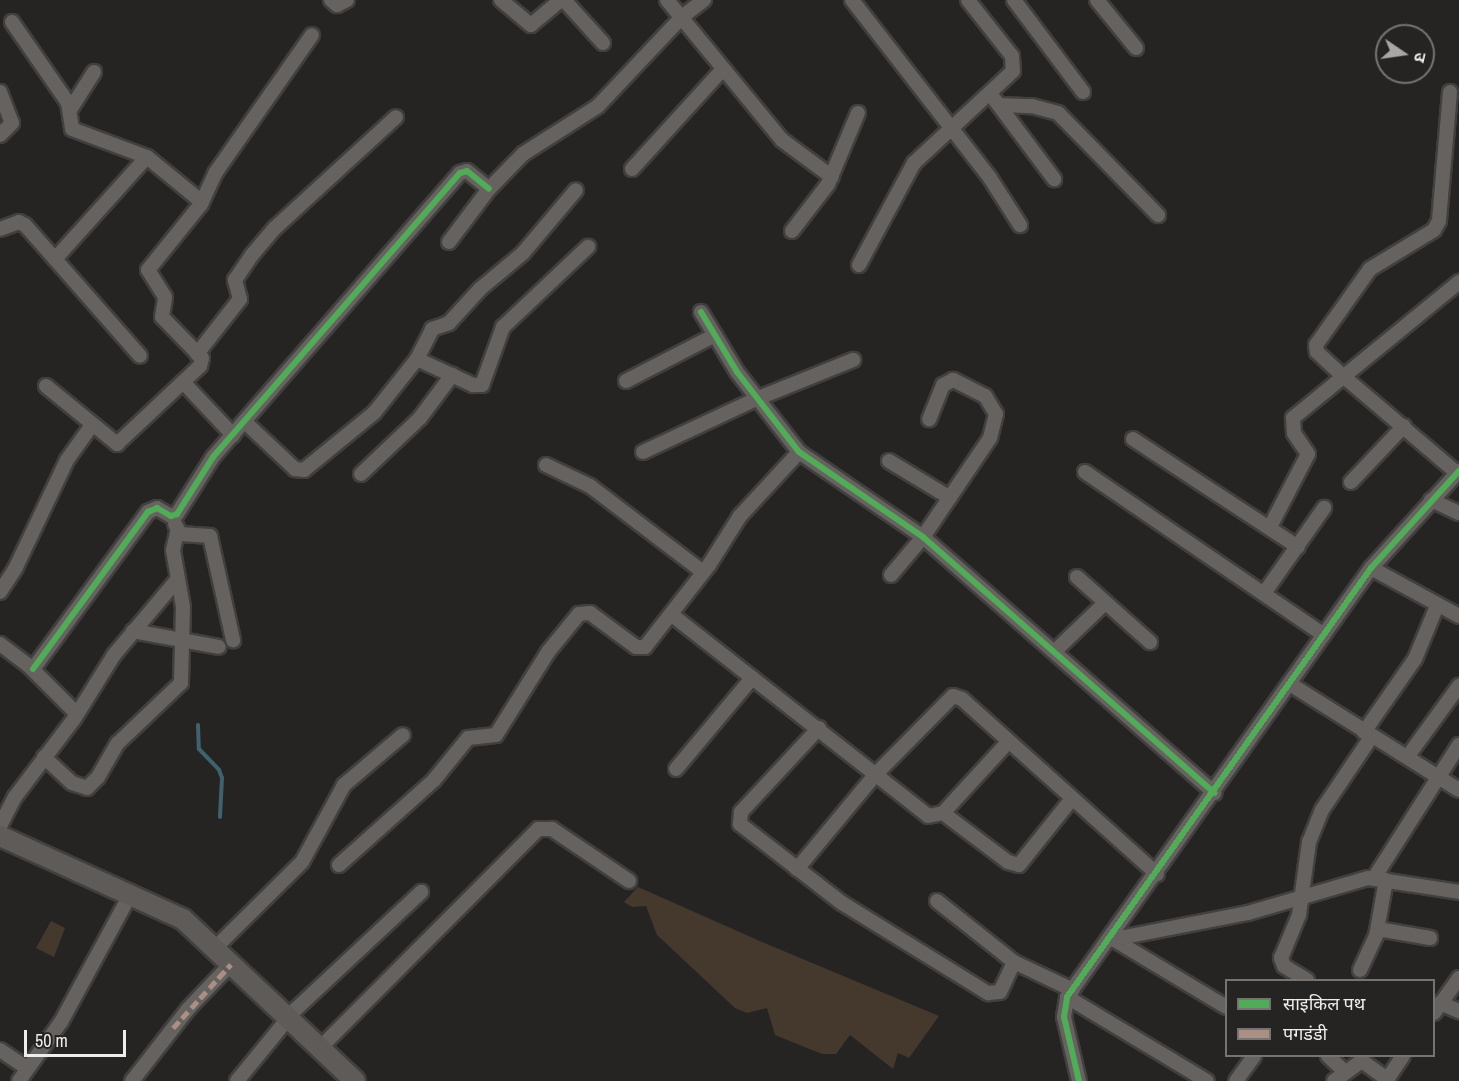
<!DOCTYPE html>
<html>
<head>
<meta charset="utf-8">
<style>
  body { margin:0 }
  #map { position:relative; width:1459px; height:1081px; overflow:hidden; background:#252423; font-family:"Archivo Narrow","Noto Sans Devanagari",sans-serif }
  div>[style] { position:absolute }
  .green>* { inset:0; background:#45382d }
  .stream>* { height:4px; margin:-2px; padding:0 2px; transform-origin:2px; border-radius:2px; background:#40616e }
  .roads { filter:drop-shadow(2px 0 #41403f) drop-shadow(-2px 0 #41403f) drop-shadow(0 2px #41403f) drop-shadow(0 -2px #41403f) }
  .street>* { height:14px; margin:-7px; padding:0 7px; transform-origin:7px; border-radius:7px; background:#66625f }
  .secondary>* { height:20px; margin:-10px; padding:0 10px; transform-origin:10px; border-radius:10px; background:#5f5b58 }
  .quiet>* { height:4.5px; margin-top:-2.25px; transform-origin:0; background:repeating-linear-gradient(90deg,#ac8f84 0 9px,transparent 0 13.5px) }
  .cycleway>* { height:6px; margin:-3px; padding:0 3px; transform-origin:3px; border-radius:3px; background:#51ab58 }
  span { translate:-50% -50%; white-space:nowrap; text-align:center; line-height:1.15; -webkit-text-stroke:5px #262422; paint-order:stroke }
  .legend { position:absolute; left:1225px; top:979px; width:210px; height:78px; box-sizing:border-box; background:#262422; border:2px solid #767473; margin:0; padding:8px 10px; list-style:none; font-size:18px; color:#eeedec }
  .legend li { display:flex; align-items:center; gap:12px; height:30px }
  .legend b { width:30px; border:2px solid #767473 }
  .north { position:absolute; left:1375px; top:24px; width:60px; height:60px; box-sizing:border-box; background:#262422; border:2px solid #767473; border-radius:50%; rotate:103deg; font-size:16px; font-weight:700; line-height:24px; text-align:center; color:#eeedec }
  .north::after { content:''; display:block; margin:auto; width:21px; height:27px; background:#a8a7a6; clip-path:polygon(50% 0,100% 100%,50% 72%,0 100%) }
  .scale { position:absolute; left:24px; top:1030px; width:102px; height:27px; box-sizing:border-box; border:3px solid #eeedec; border-top:0; padding-left:8px; font-size:18px; line-height:21px; white-space:nowrap; color:#eeedec; -webkit-text-stroke:4px #262422; paint-order:stroke }
</style>
</head>
<body>
<div id="map">
  <div class="green">
    <div style="clip-path:polygon(638px 887px,762px 942px,939px 1016px,909px 1058px,898px 1053px,893px 1069px,850px 1035px,836px 1054px,822px 1054px,775px 1035px,767px 1008px,747px 1013px,735px 1008px,657px 935px,646px 906px,632px 907px,624px 902px)"></div>
    <div style="clip-path:polygon(51px 921px,65px 928px,54px 957px,36px 948px)"></div>
  </div>
  <div class="stream">
    <div style="left:198px;top:725px;width:24px;rotate:88deg"></div>
    <div style="left:199px;top:749px;width:29px;rotate:46deg"></div>
    <div style="left:219px;top:770px;width:9px;rotate:69deg"></div>
    <div style="left:222px;top:778px;width:39px;rotate:93deg"></div>
  </div>
  <div class="roads">
    <div class="street">
      <div style="left:331px;top:0;width:8px;rotate:40deg"></div>
      <div style="left:337px;top:5px;width:11px;rotate:-27deg"></div>
      <div style="left:501px;top:0;width:39px;rotate:40deg"></div>
      <div style="left:531px;top:25px;width:39px;rotate:-40deg"></div>
      <div style="left:564px;top:0;width:58px;rotate:47.8deg"></div>
      <div style="left:667px;top:0;width:181px;rotate:50.6deg"></div>
      <div style="left:782px;top:140px;width:62px;rotate:36.5deg"></div>
      <div style="left:852px;top:0;width:225px;rotate:52.2deg"></div>
      <div style="left:990px;top:178px;width:56px;rotate:57.4deg"></div>
      <div style="left:1014px;top:0;width:115px;rotate:53.1deg"></div>
      <div style="left:1097px;top:0;width:62px;rotate:50.9deg"></div>
      <div style="left:12px;top:22px;width:98px;rotate:55.3deg"></div>
      <div style="left:68px;top:103px;width:26px;rotate:81deg"></div>
      <div style="left:72px;top:129px;width:80px;rotate:20.5deg"></div>
      <div style="left:0;top:92px;width:33px;rotate:69deg"></div>
      <div style="left:12px;top:123px;width:17px;rotate:135deg"></div>
      <div style="left:1450px;top:92px;width:129px;rotate:94.9deg"></div>
      <div style="left:1439px;top:221px;width:10px;rotate:119deg"></div>
      <div style="left:1434px;top:230px;width:75px;rotate:148.6deg"></div>
      <div style="left:1370px;top:269px;width:93px;rotate:125.4deg"></div>
      <div style="left:1316px;top:345px;width:7px;rotate:82deg"></div>
      <div style="left:1317px;top:352px;width:35px;rotate:43deg"></div>
      <div style="left:1343px;top:376px;width:150px;rotate:40.4deg"></div>
      <div style="left:995px;top:100px;width:99px;rotate:53.2deg"></div>
      <div style="left:999px;top:105px;width:33px;rotate:2deg"></div>
      <div style="left:1032px;top:106px;width:27px;rotate:15deg"></div>
      <div style="left:1058px;top:113px;width:143px;rotate:45.6deg"></div>
      <div style="left:70px;top:110px;width:45px;rotate:-57.7deg"></div>
      <div style="left:632px;top:169px;width:135px;rotate:-47.7deg"></div>
      <div style="left:0;top:229px;width:20px;rotate:-20deg"></div>
      <div style="left:19px;top:222px;width:7px;rotate:27deg"></div>
      <div style="left:25px;top:225px;width:174px;rotate:48.7deg"></div>
      <div style="left:792px;top:231px;width:59px;rotate:-52.5deg"></div>
      <div style="left:828px;top:184px;width:77px;rotate:-67.1deg"></div>
      <div style="left:449px;top:242px;width:66px;rotate:-53deg"></div>
      <div style="left:489px;top:189px;width:49px;rotate:-45.8deg"></div>
      <div style="left:523px;top:154px;width:89px;rotate:-32.6deg"></div>
      <div style="left:598px;top:106px;width:122px;rotate:-46.7deg"></div>
      <div style="left:682px;top:17px;width:28px;rotate:-38deg"></div>
      <div style="left:55px;top:259px;width:137px;rotate:-48deg"></div>
      <div style="left:147px;top:157px;width:71px;rotate:39.3deg"></div>
      <div style="left:859px;top:265px;width:116px;rotate:-61.7deg"></div>
      <div style="left:914px;top:163px;width:135px;rotate:-42.9deg"></div>
      <div style="left:1013px;top:71px;width:15px;rotate:-94deg"></div>
      <div style="left:1012px;top:56px;width:71px;rotate:-128.2deg"></div>
      <div style="left:701px;top:312px;width:70px;rotate:59deg"></div>
      <div style="left:737px;top:372px;width:101px;rotate:52.2deg"></div>
      <div style="left:799px;top:452px;width:150px;rotate:34.4deg"></div>
      <div style="left:923px;top:537px;width:388px;rotate:41.3deg"></div>
      <div style="left:197px;top:354px;width:70px;rotate:-52deg"></div>
      <div style="left:240px;top:299px;width:20px;rotate:-105deg"></div>
      <div style="left:235px;top:280px;width:30px;rotate:-56deg"></div>
      <div style="left:252px;top:255px;width:35px;rotate:-50deg"></div>
      <div style="left:275px;top:228px;width:164px;rotate:-42.5deg"></div>
      <div style="left:417px;top:359px;width:62px;rotate:24.9deg"></div>
      <div style="left:473px;top:385px;width:9px"></div>
      <div style="left:482px;top:385px;width:62px;rotate:-70.1deg"></div>
      <div style="left:503px;top:327px;width:117px;rotate:-43.3deg"></div>
      <div style="left:626px;top:381px;width:100px;rotate:-27.3deg"></div>
      <div style="left:183px;top:382px;width:73px;rotate:46.7deg"></div>
      <div style="left:46px;top:386px;width:92px;rotate:39.2deg"></div>
      <div style="left:117px;top:444px;width:114px;rotate:-43.2deg"></div>
      <div style="left:200px;top:366px;width:8px;rotate:-76deg"></div>
      <div style="left:202px;top:358px;width:57px;rotate:-134.3deg"></div>
      <div style="left:162px;top:317px;width:20px;rotate:-81deg"></div>
      <div style="left:165px;top:297px;width:32px;rotate:-122deg"></div>
      <div style="left:148px;top:270px;width:85px;rotate:-51.2deg"></div>
      <div style="left:201px;top:204px;width:35px;rotate:-65deg"></div>
      <div style="left:216px;top:172px;width:167px;rotate:-55deg"></div>
      <div style="left:245px;top:422px;width:69px;rotate:43.2deg"></div>
      <div style="left:295px;top:469px;width:9px;rotate:6deg"></div>
      <div style="left:304px;top:470px;width:90px;rotate:-39.2deg"></div>
      <div style="left:374px;top:413px;width:69px;rotate:-51.5deg"></div>
      <div style="left:417px;top:359px;width:34px;rotate:-63deg"></div>
      <div style="left:432px;top:329px;width:18px;rotate:-19deg"></div>
      <div style="left:449px;top:323px;width:46px;rotate:-47.6deg"></div>
      <div style="left:480px;top:289px;width:56px;rotate:-39.9deg"></div>
      <div style="left:523px;top:253px;width:82px;rotate:-49.9deg"></div>
      <div style="left:1133px;top:439px;width:197px;rotate:33.2deg"></div>
      <div style="left:643px;top:452px;width:125px;rotate:-25.1deg"></div>
      <div style="left:756px;top:399px;width:105px;rotate:-21.9deg"></div>
      <div style="left:889px;top:461px;width:71px;rotate:31.2deg"></div>
      <div style="left:546px;top:465px;width:49px;rotate:25.5deg"></div>
      <div style="left:590px;top:486px;width:142px;rotate:37.3deg"></div>
      <div style="left:1085px;top:472px;width:289px;rotate:34.3deg"></div>
      <div style="left:361px;top:474px;width:81px;rotate:-43.5deg"></div>
      <div style="left:420px;top:418px;width:54px;rotate:-53.3deg"></div>
      <div style="left:1351px;top:482px;width:77px;rotate:-46.6deg"></div>
      <div style="left:1431px;top:500px;width:31px;rotate:25deg"></div>
      <div style="left:175px;top:524px;width:11px;rotate:63deg"></div>
      <div style="left:180px;top:534px;width:30px;rotate:4deg"></div>
      <div style="left:210px;top:536px;width:107px;rotate:77.5deg"></div>
      <div style="left:1270px;top:527px;width:82px;rotate:-62.5deg"></div>
      <div style="left:1308px;top:454px;width:25px;rotate:-124deg"></div>
      <div style="left:1294px;top:433px;width:15px;rotate:-94deg"></div>
      <div style="left:1293px;top:418px;width:215px;rotate:-39.3deg"></div>
      <div style="left:1371px;top:568px;width:100px;rotate:28.6deg"></div>
      <div style="left:891px;top:575px;width:50px;rotate:-49.9deg"></div>
      <div style="left:923px;top:537px;width:120px;rotate:-55.9deg"></div>
      <div style="left:990px;top:438px;width:25px;rotate:-76deg"></div>
      <div style="left:996px;top:414px;width:21px;rotate:-121deg"></div>
      <div style="left:985px;top:396px;width:36px;rotate:-153deg"></div>
      <div style="left:953px;top:380px;width:11px;rotate:153deg"></div>
      <div style="left:943px;top:385px;width:37px;rotate:112deg"></div>
      <div style="left:1077px;top:577px;width:98px;rotate:41.7deg"></div>
      <div style="left:0;top:592px;width:30px;rotate:-57deg"></div>
      <div style="left:16px;top:567px;width:119px;rotate:-64.5deg"></div>
      <div style="left:67px;top:460px;width:43px;rotate:-54.5deg"></div>
      <div style="left:1265px;top:592px;width:103px;rotate:-54.9deg"></div>
      <div style="left:672px;top:615px;width:325px;rotate:38.1deg"></div>
      <div style="left:928px;top:816px;width:15px;rotate:-11deg"></div>
      <div style="left:943px;top:813px;width:96px;rotate:-47.5deg"></div>
      <div style="left:133px;top:631px;width:87px;rotate:10.5deg"></div>
      <div style="left:0;top:644px;width:35px;rotate:37deg"></div>
      <div style="left:28px;top:665px;width:69px;rotate:45deg"></div>
      <div style="left:1055px;top:651px;width:69px;rotate:-43.8deg"></div>
      <div style="left:33px;top:669px;width:195px;rotate:-53.8deg"></div>
      <div style="left:148px;top:512px;width:10px;rotate:-24deg"></div>
      <div style="left:157px;top:508px;width:16px;rotate:30deg"></div>
      <div style="left:171px;top:516px;width:6px;rotate:-18deg"></div>
      <div style="left:177px;top:514px;width:67px;rotate:-57.7deg"></div>
      <div style="left:213px;top:457px;width:376px;rotate:-49deg"></div>
      <div style="left:460px;top:173px;width:7px;rotate:-16deg"></div>
      <div style="left:467px;top:171px;width:28px;rotate:39deg"></div>
      <div style="left:1290px;top:684px;width:199px;rotate:32.1deg"></div>
      <div style="left:819px;top:728px;width:115px;rotate:132.9deg"></div>
      <div style="left:741px;top:812px;width:12px;rotate:95deg"></div>
      <div style="left:740px;top:824px;width:129px;rotate:37.8deg"></div>
      <div style="left:842px;top:903px;width:172px;rotate:31.7deg"></div>
      <div style="left:988px;top:993px;width:12px;rotate:-5deg"></div>
      <div style="left:1000px;top:992px;width:33px;rotate:-65deg"></div>
      <div style="left:1364px;top:732px;width:89px;rotate:-55.1deg"></div>
      <div style="left:1415px;top:659px;width:57px;rotate:-67.5deg"></div>
      <div style="left:1408px;top:756px;width:87px;rotate:-53.9deg"></div>
      <div style="left:44px;top:757px;width:38px;rotate:43deg"></div>
      <div style="left:72px;top:783px;width:16px;rotate:18deg"></div>
      <div style="left:87px;top:788px;width:16px;rotate:-45deg"></div>
      <div style="left:98px;top:777px;width:39px;rotate:-60deg"></div>
      <div style="left:118px;top:743px;width:87px;rotate:-43.6deg"></div>
      <div style="left:181px;top:683px;width:76px;rotate:-88.5deg"></div>
      <div style="left:183px;top:607px;width:58px;rotate:-100deg"></div>
      <div style="left:173px;top:550px;width:18px;rotate:-77deg"></div>
      <div style="left:676px;top:769px;width:119px;rotate:-50.1deg"></div>
      <div style="left:943px;top:813px;width:81px;rotate:37deg"></div>
      <div style="left:1008px;top:862px;width:11px;rotate:15deg"></div>
      <div style="left:1019px;top:865px;width:83px;rotate:-51.3deg"></div>
      <div style="left:0;top:826px;width:33px;rotate:-63deg"></div>
      <div style="left:15px;top:797px;width:98px;rotate:-52.9deg"></div>
      <div style="left:74px;top:719px;width:75px;rotate:-58deg"></div>
      <div style="left:114px;top:655px;width:98px;rotate:-50deg"></div>
      <div style="left:339px;top:865px;width:127px;rotate:-41.8deg"></div>
      <div style="left:434px;top:780px;width:54px;rotate:-51deg"></div>
      <div style="left:468px;top:738px;width:28px;rotate:-6deg"></div>
      <div style="left:496px;top:735px;width:98px;rotate:-57.9deg"></div>
      <div style="left:548px;top:652px;width:49px;rotate:-50.8deg"></div>
      <div style="left:579px;top:614px;width:11px;rotate:-5deg"></div>
      <div style="left:590px;top:613px;width:57px;rotate:36.5deg"></div>
      <div style="left:636px;top:647px;width:9px"></div>
      <div style="left:645px;top:647px;width:104px;rotate:-52deg"></div>
      <div style="left:709px;top:565px;width:58px;rotate:-57.7deg"></div>
      <div style="left:740px;top:516px;width:87px;rotate:-47.3deg"></div>
      <div style="left:797px;top:869px;width:122px;rotate:-50.3deg"></div>
      <div style="left:875px;top:775px;width:111px;rotate:-45.4deg"></div>
      <div style="left:953px;top:696px;width:9px;rotate:18deg"></div>
      <div style="left:962px;top:699px;width:262px;rotate:41.9deg"></div>
      <div style="left:1374px;top:878px;width:158px;rotate:-57.4deg"></div>
      <div style="left:937px;top:901px;width:98px;rotate:38.4deg"></div>
      <div style="left:1014px;top:962px;width:65px;rotate:25.4deg"></div>
      <div style="left:1378px;top:929px;width:53px;rotate:9.8deg"></div>
      <div style="left:1113px;top:939px;width:132px;rotate:31deg"></div>
      <div style="left:1109px;top:940px;width:142px;rotate:-11deg"></div>
      <div style="left:1248px;top:913px;width:125px;rotate:-16.3deg"></div>
      <div style="left:1368px;top:878px;width:92px;rotate:8.7deg"></div>
      <div style="left:215px;top:948px;width:122px;rotate:-44.7deg"></div>
      <div style="left:302px;top:862px;width:88px;rotate:-61.4deg"></div>
      <div style="left:344px;top:785px;width:77px;rotate:-40.3deg"></div>
      <div style="left:1360px;top:970px;width:38px;rotate:-65deg"></div>
      <div style="left:1376px;top:936px;width:57px;rotate:-79.9deg"></div>
      <div style="left:1307px;top:980px;width:27px;rotate:-149deg"></div>
      <div style="left:1284px;top:966px;width:9px;rotate:-111deg"></div>
      <div style="left:1281px;top:958px;width:47px;rotate:-67.3deg"></div>
      <div style="left:1299px;top:915px;width:74px;rotate:-82.2deg"></div>
      <div style="left:1309px;top:842px;width:35px;rotate:-68deg"></div>
      <div style="left:1322px;top:810px;width:89px;rotate:-56deg"></div>
      <div style="left:1067px;top:997px;width:163px;rotate:31deg"></div>
      <div style="left:1440px;top:1003px;width:21px;rotate:23deg"></div>
      <div style="left:1434px;top:1013px;width:43px;rotate:-54.5deg"></div>
      <div style="left:320px;top:1048px;width:309px;rotate:-45.1deg"></div>
      <div style="left:538px;top:829px;width:14px"></div>
      <div style="left:552px;top:829px;width:93px;rotate:34deg"></div>
      <div style="left:0;top:1050px;width:32px;rotate:34deg"></div>
      <div style="left:1328px;top:1056px;width:23px;rotate:43deg"></div>
      <div style="left:19px;top:1081px;width:72px;rotate:-54.6deg"></div>
      <div style="left:61px;top:1022px;width:145px;rotate:-61.5deg"></div>
      <div style="left:132px;top:1081px;width:91px;rotate:-52.1deg"></div>
      <div style="left:188px;top:1009px;width:62px;rotate:-46.3deg"></div>
      <div style="left:237px;top:1081px;width:92px;rotate:-50.8deg"></div>
      <div style="left:295px;top:1010px;width:173px;rotate:-43.1deg"></div>
      <div style="left:1079px;top:1081px;width:66px;rotate:-103.2deg"></div>
      <div style="left:1064px;top:1017px;width:20px;rotate:-81deg"></div>
      <div style="left:1067px;top:997px;width:526px;rotate:-54.68deg"></div>
      <div style="left:1371px;top:568px;width:131px;rotate:-47.8deg"></div>
      <div style="left:1236px;top:1081px;width:31px;rotate:-54deg"></div>
      <div style="left:1334px;top:1081px;width:34px;rotate:-36deg"></div>
      <div style="left:1362px;top:1061px;width:31px;rotate:36deg"></div>
      <div style="left:1386px;top:1081px;width:30px;rotate:-56deg"></div>
    </div>
    <div class="secondary">
      <div style="left:0;top:836px;width:201px;rotate:24.4deg"></div>
      <div style="left:183px;top:919px;width:236px;rotate:43.3deg"></div>
    </div>
  </div>
  <div class="quiet">
    <div style="left:173px;top:1028px;width:86px;rotate:-47.8deg"></div>
  </div>
  <div class="cycleway">
    <div style="left:701px;top:312px;width:70px;rotate:59deg"></div>
    <div style="left:737px;top:372px;width:101px;rotate:52.2deg"></div>
    <div style="left:799px;top:452px;width:150px;rotate:34.4deg"></div>
    <div style="left:923px;top:537px;width:388px;rotate:41.3deg"></div>
    <div style="left:33px;top:669px;width:195px;rotate:-53.8deg"></div>
    <div style="left:148px;top:512px;width:10px;rotate:-24deg"></div>
    <div style="left:157px;top:508px;width:16px;rotate:30deg"></div>
    <div style="left:171px;top:516px;width:6px;rotate:-18deg"></div>
    <div style="left:177px;top:514px;width:67px;rotate:-57.7deg"></div>
    <div style="left:213px;top:457px;width:376px;rotate:-49deg"></div>
    <div style="left:460px;top:173px;width:7px;rotate:-16deg"></div>
    <div style="left:467px;top:171px;width:28px;rotate:39deg"></div>
    <div style="left:1079px;top:1081px;width:66px;rotate:-103.2deg"></div>
    <div style="left:1064px;top:1017px;width:20px;rotate:-81deg"></div>
    <div style="left:1067px;top:997px;width:526px;rotate:-54.68deg"></div>
    <div style="left:1371px;top:568px;width:131px;rotate:-47.8deg"></div>
  </div>
  <ul class="legend">
  <li><b style="height:8px;background:#51ab58"></b>साइकिल पथ</li>
  <li><b style="height:8px;background:#ac8f84"></b>पगडंडी</li>
  </ul>
  <div class="north">उ</div>
  <div class="scale">50 m</div>
</div>
</body>
</html>
